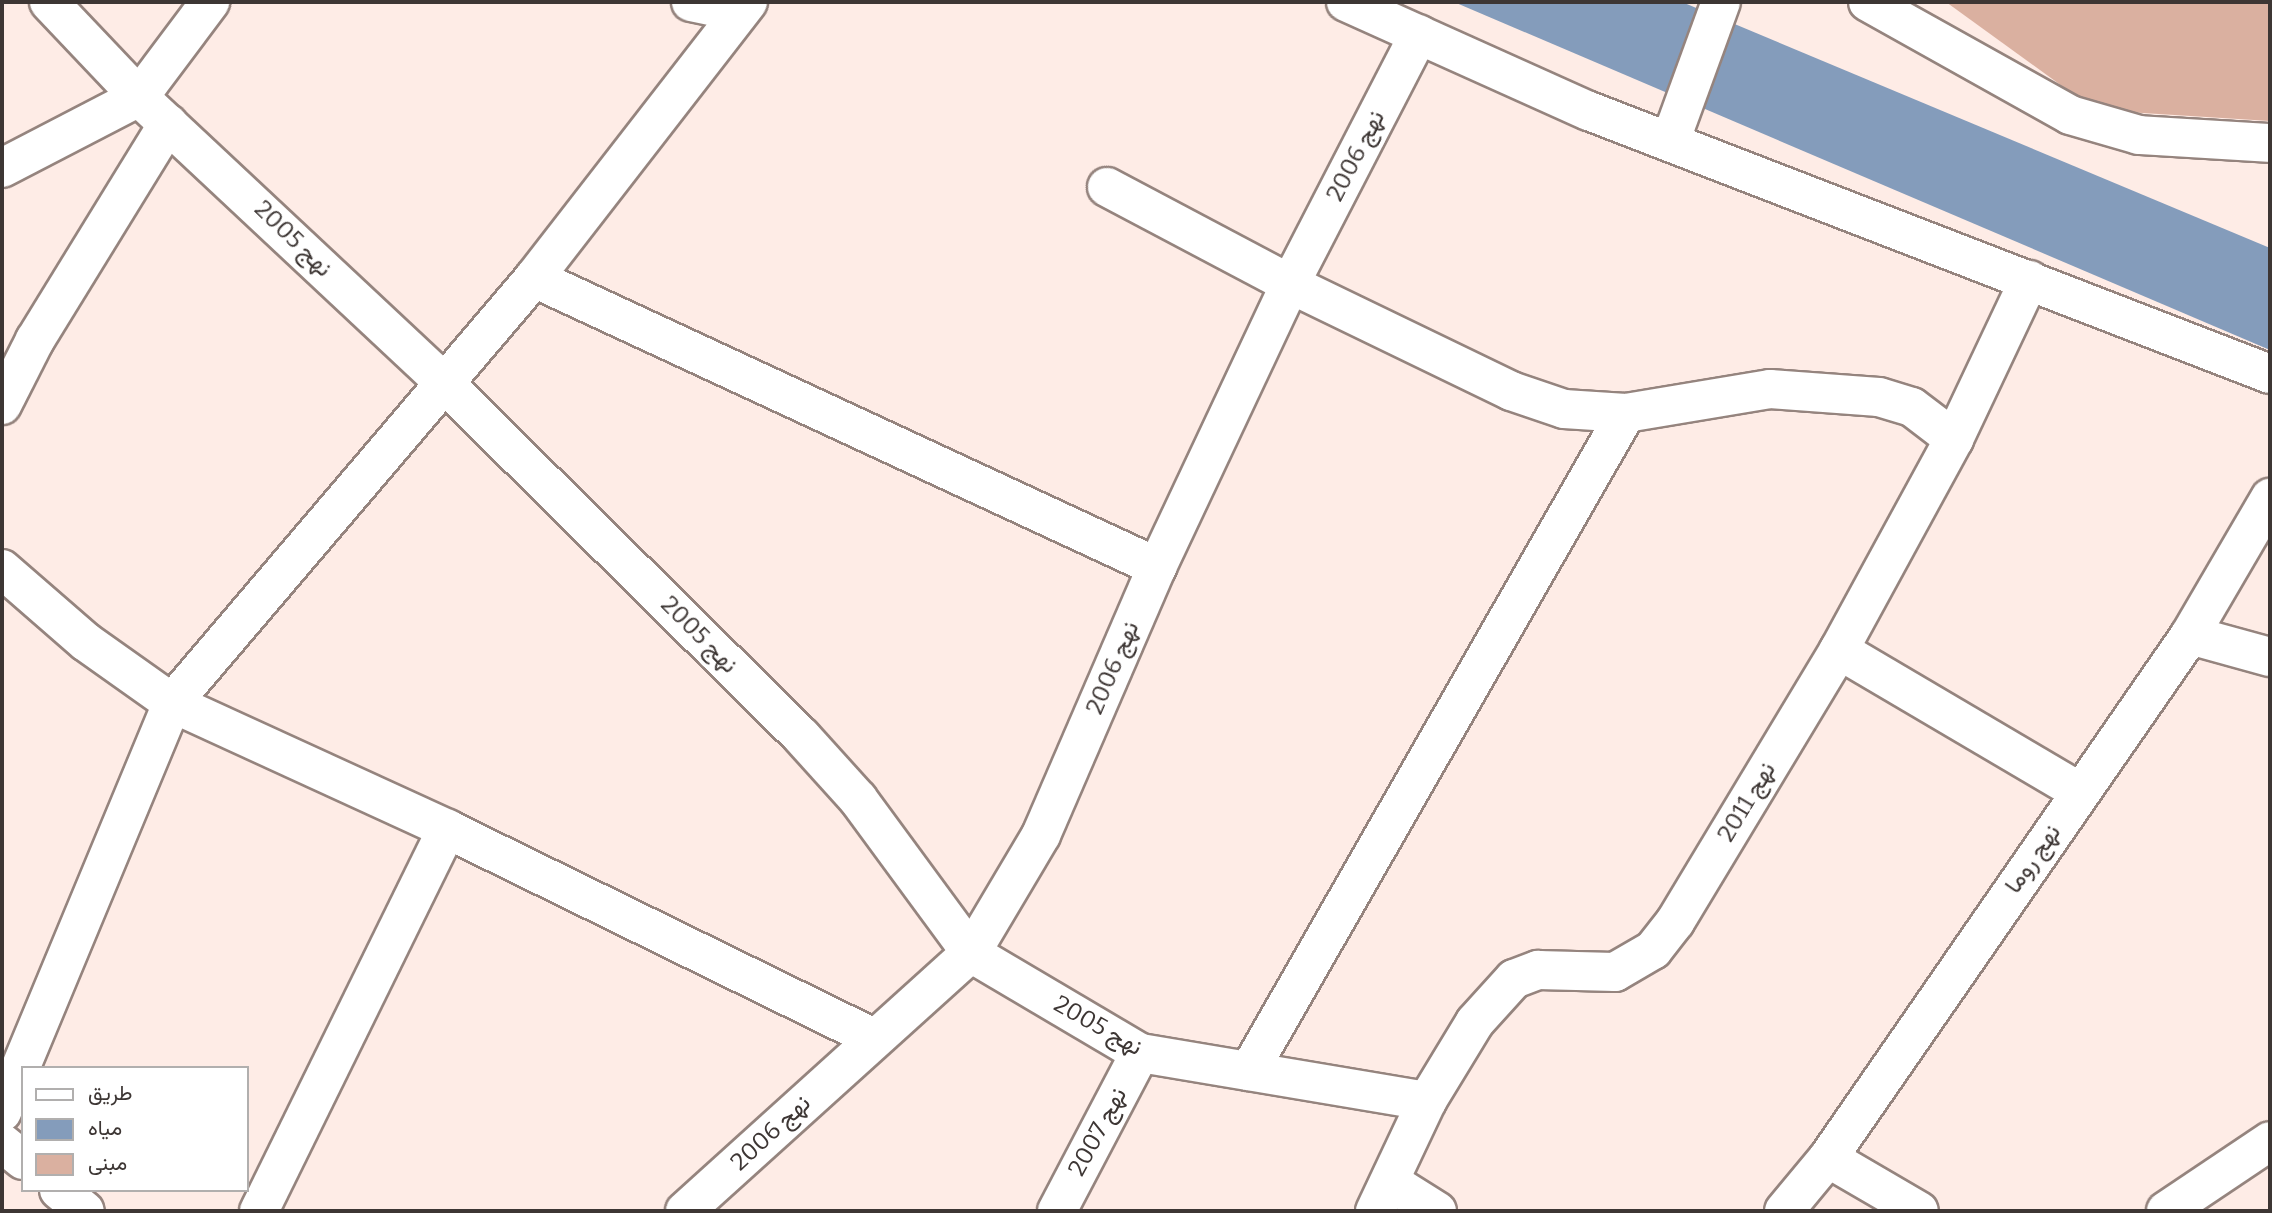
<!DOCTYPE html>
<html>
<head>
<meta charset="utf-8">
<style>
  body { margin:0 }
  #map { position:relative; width:2272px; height:1213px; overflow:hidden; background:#feece6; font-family:Bitter,Vazirmatn,serif }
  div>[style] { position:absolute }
  .water>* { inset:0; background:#849cbb }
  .building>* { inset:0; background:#dab0a0 }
  .roads { filter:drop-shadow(2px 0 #95847e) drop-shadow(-2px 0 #95847e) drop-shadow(0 2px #95847e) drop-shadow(0 -2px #95847e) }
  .street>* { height:38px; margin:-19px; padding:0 19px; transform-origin:19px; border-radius:19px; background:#fff }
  span { translate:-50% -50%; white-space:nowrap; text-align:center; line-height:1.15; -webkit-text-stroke:7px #fff; paint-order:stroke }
  .street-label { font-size:24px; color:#3d3634 }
  .frame { position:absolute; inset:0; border:4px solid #3d3634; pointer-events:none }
  .legend { position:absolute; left:21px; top:1066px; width:228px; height:126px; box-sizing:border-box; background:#fff; border:2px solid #b1afae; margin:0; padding:9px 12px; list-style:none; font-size:21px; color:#3d3634 }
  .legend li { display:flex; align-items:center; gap:14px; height:35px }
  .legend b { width:35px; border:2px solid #b1afae }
</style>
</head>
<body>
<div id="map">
  <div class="water">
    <div style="clip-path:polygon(1454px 2px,1682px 2px,2270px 248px,2270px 350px)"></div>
  </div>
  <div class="building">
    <div style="clip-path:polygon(1946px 2px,2270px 2px,2270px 121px,2095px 110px)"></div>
  </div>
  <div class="roads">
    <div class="street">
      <div style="left:49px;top:2px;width:131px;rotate:46.5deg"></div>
      <div style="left:139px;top:97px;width:415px;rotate:43.1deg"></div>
      <div style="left:442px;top:381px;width:506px;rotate:44.68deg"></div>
      <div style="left:802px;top:737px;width:84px;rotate:47.9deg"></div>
      <div style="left:858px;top:799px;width:191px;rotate:53.7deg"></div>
      <div style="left:971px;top:953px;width:196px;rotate:30.6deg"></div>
      <div style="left:1140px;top:1053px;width:291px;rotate:9.5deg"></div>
      <div style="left:691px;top:2px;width:49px;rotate:11.8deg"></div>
      <div style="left:1346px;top:2px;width:266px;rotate:24.2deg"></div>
      <div style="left:1589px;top:111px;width:730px;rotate:21.12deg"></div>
      <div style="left:1868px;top:2px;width:231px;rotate:29.2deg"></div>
      <div style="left:2070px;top:115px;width:72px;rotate:16.2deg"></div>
      <div style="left:2139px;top:135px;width:131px;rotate:3.5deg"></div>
      <div style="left:1670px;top:142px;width:149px;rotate:-70deg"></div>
      <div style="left:2px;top:168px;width:154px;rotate:-27.4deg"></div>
      <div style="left:139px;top:97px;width:119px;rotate:-53.2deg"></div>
      <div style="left:1107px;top:187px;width:207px;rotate:27.9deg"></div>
      <div style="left:1290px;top:284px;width:246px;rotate:25.8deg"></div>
      <div style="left:1511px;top:391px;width:56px;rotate:18.8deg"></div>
      <div style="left:1564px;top:409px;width:62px;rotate:3.7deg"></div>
      <div style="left:1626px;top:413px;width:146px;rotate:-9.5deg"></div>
      <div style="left:1770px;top:389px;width:109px;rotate:4.2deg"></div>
      <div style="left:1879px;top:397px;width:34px;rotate:17deg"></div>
      <div style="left:1912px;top:407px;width:53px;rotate:37.3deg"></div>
      <div style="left:534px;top:278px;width:687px;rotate:24.89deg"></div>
      <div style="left:2px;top:405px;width:73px;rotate:-63.1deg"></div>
      <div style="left:35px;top:340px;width:254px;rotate:-58.4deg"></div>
      <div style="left:2px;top:569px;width:111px;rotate:41deg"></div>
      <div style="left:86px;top:642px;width:105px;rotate:35.3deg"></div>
      <div style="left:172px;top:703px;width:302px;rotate:24.6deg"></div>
      <div style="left:447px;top:829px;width:475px;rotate:26.1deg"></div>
      <div style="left:2190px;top:635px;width:83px;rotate:15.4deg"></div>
      <div style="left:1839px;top:650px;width:280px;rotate:30.5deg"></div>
      <div style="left:1249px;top:1071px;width:758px;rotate:-60.19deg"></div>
      <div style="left:2px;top:1112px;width:443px;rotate:-67.4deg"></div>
      <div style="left:172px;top:703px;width:558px;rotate:-49.58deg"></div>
      <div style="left:534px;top:278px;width:349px;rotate:-52.2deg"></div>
      <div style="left:2px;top:1143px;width:27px;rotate:39deg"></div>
      <div style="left:1828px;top:1158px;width:105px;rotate:30.2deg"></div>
      <div style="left:1392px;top:1183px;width:53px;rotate:31.9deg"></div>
      <div style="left:59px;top:1190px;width:33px;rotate:39deg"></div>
      <div style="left:259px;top:1211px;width:426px;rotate:-63.8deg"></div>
      <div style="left:685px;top:1211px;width:385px;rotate:-42.1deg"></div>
      <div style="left:971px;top:953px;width:137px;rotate:-59.3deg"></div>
      <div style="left:1041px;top:835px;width:292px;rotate:-66.6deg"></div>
      <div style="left:1157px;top:567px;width:313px;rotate:-64.8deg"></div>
      <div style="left:1290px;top:284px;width:281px;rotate:-62.7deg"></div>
      <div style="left:1057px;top:1211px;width:178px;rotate:-62.3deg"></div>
      <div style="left:1375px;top:1211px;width:122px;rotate:-64.7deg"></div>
      <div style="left:1427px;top:1101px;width:92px;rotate:-58.7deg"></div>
      <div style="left:1475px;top:1022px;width:58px;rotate:-47.8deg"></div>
      <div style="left:1514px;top:979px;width:26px;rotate:-21deg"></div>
      <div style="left:1538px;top:970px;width:77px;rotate:1.5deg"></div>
      <div style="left:1615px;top:972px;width:44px;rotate:-30.1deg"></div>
      <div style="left:1653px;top:950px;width:36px;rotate:-52deg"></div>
      <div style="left:1675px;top:922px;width:318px;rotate:-58.9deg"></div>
      <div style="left:1839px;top:650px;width:240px;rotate:-61.4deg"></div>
      <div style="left:1954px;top:439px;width:176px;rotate:-64.7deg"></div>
      <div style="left:1784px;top:1211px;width:69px;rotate:-50.3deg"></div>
      <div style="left:1828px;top:1158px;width:636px;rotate:-55.31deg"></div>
      <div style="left:2190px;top:635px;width:159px;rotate:-59.7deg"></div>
      <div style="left:2166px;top:1211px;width:125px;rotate:-33.9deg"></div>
    </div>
  </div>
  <div class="street-label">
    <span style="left:1356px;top:156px;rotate:-63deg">نهج 2006</span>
    <span style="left:293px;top:239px;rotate:44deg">نهج 2005</span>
    <span style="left:699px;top:635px;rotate:45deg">نهج 2005</span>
    <span style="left:1113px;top:668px;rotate:-67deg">نهج 2006</span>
    <span style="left:1747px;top:802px;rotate:-59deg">نهج 2011</span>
    <span style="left:2033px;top:859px;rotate:-55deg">نهج روما</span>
    <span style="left:1098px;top:1026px;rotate:29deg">نهج 2005</span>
    <span style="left:1098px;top:1132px;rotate:-62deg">نهج 2007</span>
    <span style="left:771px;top:1133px;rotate:-43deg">نهج 2006</span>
  </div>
  <div class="frame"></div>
  <ul class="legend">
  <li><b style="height:9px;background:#fff"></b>طريق</li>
  <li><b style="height:19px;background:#849cbb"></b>مياه</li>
  <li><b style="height:19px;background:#dab0a0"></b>مبنى</li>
  </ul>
</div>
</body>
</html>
